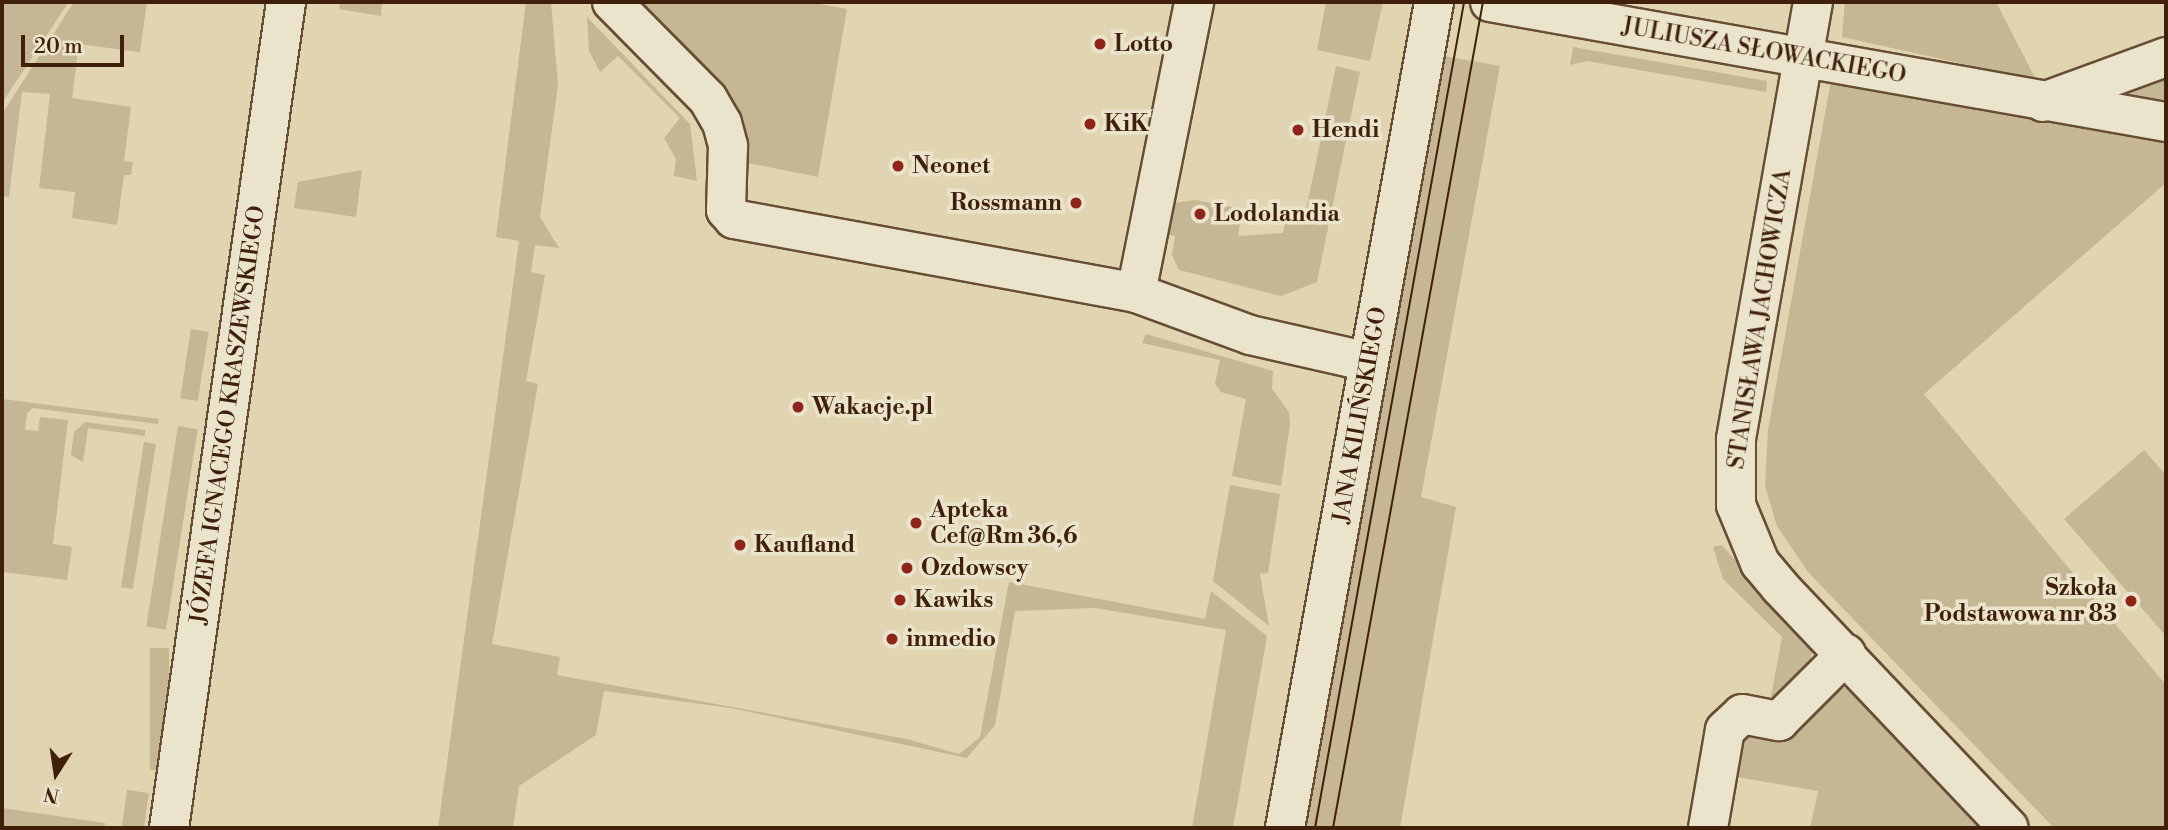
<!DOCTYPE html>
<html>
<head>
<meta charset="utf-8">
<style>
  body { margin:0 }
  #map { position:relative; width:2168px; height:830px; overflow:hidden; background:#e0d5b0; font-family:"Libre Bodoni",serif }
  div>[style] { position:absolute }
  .green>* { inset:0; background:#c5b694; transform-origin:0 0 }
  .roads { filter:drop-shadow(2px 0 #684d34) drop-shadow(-2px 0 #684d34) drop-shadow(0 2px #684d34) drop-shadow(0 -2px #684d34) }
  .minor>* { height:38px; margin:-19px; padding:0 19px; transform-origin:19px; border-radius:19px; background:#ebe4cc }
  .tram>* { height:2px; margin:-1px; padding:0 1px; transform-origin:1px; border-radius:1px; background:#40200b }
  .dots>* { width:19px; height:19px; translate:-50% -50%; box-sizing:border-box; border:4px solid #ebe4cc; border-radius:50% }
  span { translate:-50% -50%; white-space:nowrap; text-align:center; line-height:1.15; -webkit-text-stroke:7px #ebe4cc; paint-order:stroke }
  .poi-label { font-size:23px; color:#40200b; font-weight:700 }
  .left { translate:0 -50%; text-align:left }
  .right { translate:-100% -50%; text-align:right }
  .street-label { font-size:23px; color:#40200b }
  .frame { position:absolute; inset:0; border:4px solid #40200b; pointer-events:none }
  .north { position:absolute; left:21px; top:739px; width:70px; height:70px; -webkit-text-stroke:5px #ebe4cc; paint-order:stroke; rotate:192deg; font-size:19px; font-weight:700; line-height:28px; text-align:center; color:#40200b }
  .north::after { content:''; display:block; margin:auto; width:24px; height:32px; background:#40200b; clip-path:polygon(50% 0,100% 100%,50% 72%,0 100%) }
  .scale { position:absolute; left:21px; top:35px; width:103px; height:32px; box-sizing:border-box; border:4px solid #40200b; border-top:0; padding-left:9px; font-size:21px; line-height:24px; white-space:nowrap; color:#40200b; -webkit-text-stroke:5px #ebe4cc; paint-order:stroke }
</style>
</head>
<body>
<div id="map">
  <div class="green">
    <div style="clip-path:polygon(2px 2px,68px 3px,2px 103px)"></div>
    <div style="clip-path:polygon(74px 2px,147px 2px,140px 52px,79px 44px,72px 98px,131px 107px,124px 161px,133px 162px,131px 175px,124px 175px,117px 225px,72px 218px,75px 192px,39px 188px,50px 94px,22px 92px,9px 197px,2px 196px,2px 114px)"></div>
    <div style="clip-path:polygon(340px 2px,382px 2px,381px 16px,339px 9px)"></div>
    <div style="clip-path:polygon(526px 2px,551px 2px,558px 85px,540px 217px,559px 248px,535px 245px,531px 272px,545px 275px,526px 381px,538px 384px,492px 644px,560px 657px,557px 675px,907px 739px,959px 754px,980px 737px,1009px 582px,1205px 619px,1211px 591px,1267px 636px,1233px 828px,1192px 828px,1226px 630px,1095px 608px,1015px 611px,995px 725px,967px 758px,731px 708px,604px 691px,596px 735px,519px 786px,513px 828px,438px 828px,519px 241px,496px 237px)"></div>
    <div style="clip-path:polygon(639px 2px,808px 2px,847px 9px,818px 177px,748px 163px,744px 133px,723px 86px)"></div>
    <div style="clip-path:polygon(1326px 2px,1383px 2px,1370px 61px,1317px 50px)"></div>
    <div style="clip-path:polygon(1845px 2px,1996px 2px,2036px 80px,1842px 37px)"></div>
    <div style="clip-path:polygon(587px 17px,690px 124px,697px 181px,674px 176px,676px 159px,664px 138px,680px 118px,618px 56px,600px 72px,589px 51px)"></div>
    <div style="clip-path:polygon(1573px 47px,1767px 81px,1766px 92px,1587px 61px,1570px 65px)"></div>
    <div style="clip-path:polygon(1444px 56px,1500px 66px,1421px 497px,1456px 507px,1400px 828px,1304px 828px)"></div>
    <div style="clip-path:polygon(1336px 66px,1360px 72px,1317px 282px,1281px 296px,1179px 270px,1172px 255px,1175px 236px,1164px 234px,1175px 203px,1195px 200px,1242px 209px,1238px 236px,1283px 233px,1286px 217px,1304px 220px)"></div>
    <div style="clip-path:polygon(2166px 79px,2166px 108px,2119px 95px)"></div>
    <div style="clip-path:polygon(1831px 80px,2166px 143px,2166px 183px,1924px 394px,2166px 685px,2166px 828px,2054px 828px,1808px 572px,1777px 526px,1765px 486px,1768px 430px)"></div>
    <div style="clip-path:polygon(362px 170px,356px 217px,294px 208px,298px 182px)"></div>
    <div style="left:191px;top:329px;width:18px;height:70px;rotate:9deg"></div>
    <div style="clip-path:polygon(1146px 334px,1273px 371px,1272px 389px,1289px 412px,1290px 424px,1281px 486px,1232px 476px,1246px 399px,1221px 392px,1215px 384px,1220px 360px,1142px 343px)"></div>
    <div style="clip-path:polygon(2px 399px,159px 419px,158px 424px,33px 408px,27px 413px,25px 430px,38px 431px,40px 417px,68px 420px,53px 544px,72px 547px,67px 580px,2px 572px)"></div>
    <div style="clip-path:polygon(85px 422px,145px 430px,145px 436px,88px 428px,83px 462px,71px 455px,74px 432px)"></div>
    <div style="left:178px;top:426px;width:20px;height:203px;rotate:9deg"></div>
    <div style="left:144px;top:442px;width:12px;height:147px;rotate:9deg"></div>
    <div style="clip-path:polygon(2144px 450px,2166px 475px,2166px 636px,2064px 519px)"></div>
    <div style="clip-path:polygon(1230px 485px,1280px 494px,1268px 573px,1260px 574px,1269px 626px,1213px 581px)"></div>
    <div style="clip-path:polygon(1722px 545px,1813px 649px,1807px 672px,1770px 702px,1782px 637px,1723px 579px,1713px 547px)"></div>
    <div style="left:150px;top:648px;width:19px;height:122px"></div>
    <div style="clip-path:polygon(1835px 688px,1850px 688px,1984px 828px,1810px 828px,1818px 791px,1731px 776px,1740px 738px)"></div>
    <div style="left:127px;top:790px;width:22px;height:38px;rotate:8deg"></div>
    <div style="clip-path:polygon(2px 808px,105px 823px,104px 828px,2px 828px)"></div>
  </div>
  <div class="roads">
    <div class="minor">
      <div style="left:612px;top:2px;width:136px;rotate:45.3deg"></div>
      <div style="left:708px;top:99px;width:28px;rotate:60deg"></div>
      <div style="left:722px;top:123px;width:24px;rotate:75deg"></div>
      <div style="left:728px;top:146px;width:64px;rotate:91.8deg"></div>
      <div style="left:726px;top:210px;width:12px;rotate:48deg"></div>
      <div style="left:734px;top:219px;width:409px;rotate:10.4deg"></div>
      <div style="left:1136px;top:293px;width:121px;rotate:20.2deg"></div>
      <div style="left:1250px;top:335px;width:122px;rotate:12.8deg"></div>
      <div style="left:1490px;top:2px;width:687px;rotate:10.07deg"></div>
      <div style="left:1813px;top:2px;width:444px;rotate:100deg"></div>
      <div style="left:1736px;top:439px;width:66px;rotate:90deg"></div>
      <div style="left:1736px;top:505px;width:63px;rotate:67.5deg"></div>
      <div style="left:1760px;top:563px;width:31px;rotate:50deg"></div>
      <div style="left:1780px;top:587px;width:332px;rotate:46.5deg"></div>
      <div style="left:2043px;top:102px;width:131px;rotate:-20.1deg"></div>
      <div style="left:1136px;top:293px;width:297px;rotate:-78.7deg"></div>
      <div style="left:169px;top:828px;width:834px;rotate:-81.94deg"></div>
      <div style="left:1285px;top:828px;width:839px;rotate:-79.77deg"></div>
      <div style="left:1708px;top:828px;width:99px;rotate:-80.2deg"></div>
      <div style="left:1725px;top:730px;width:23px;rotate:-43deg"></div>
      <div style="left:1742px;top:714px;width:38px;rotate:11deg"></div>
      <div style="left:1779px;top:721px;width:95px;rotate:-45deg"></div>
    </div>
  </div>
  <div class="tram">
    <div style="left:1315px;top:828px;width:839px;rotate:-79.77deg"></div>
    <div style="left:1333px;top:828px;width:840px;rotate:-79.71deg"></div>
  </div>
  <div class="dots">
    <div style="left:1100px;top:44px;background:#8f2418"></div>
    <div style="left:1090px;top:124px;background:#8f2418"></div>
    <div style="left:1298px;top:130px;background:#8f2418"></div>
    <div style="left:898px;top:166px;background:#8f2418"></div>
    <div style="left:1076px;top:203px;background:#8f2418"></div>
    <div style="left:1200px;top:214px;background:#8f2418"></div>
    <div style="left:798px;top:407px;background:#8f2418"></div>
    <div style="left:916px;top:523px;background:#8f2418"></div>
    <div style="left:740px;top:545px;background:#8f2418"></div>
    <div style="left:907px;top:568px;background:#8f2418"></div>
    <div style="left:900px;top:600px;background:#8f2418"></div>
    <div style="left:2131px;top:601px;background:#8f2418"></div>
    <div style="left:892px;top:639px;background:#8f2418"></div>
  </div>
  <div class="poi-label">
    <span class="left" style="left:1114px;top:44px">Lotto</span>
    <span class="left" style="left:1104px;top:124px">KiK</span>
    <span class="left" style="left:1312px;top:130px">Hendi</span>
    <span class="left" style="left:912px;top:166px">Neonet</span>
    <span class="right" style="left:1062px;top:203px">Rossmann</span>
    <span class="left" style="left:1214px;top:214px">Lodolandia</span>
    <span class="left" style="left:812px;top:407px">Wakacje.pl</span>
    <span class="left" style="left:930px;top:523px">Apteka<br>Cef@Rm 36,6</span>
    <span class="left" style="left:754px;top:545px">Kaufland</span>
    <span class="left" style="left:921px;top:568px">Ozdowscy</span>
    <span class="right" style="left:2117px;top:601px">Szkoła<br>Podstawowa nr 83</span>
    <span class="left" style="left:914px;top:600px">Kawiks</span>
    <span class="left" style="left:906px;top:639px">inmedio</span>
  </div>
  <div class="street-label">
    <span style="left:1764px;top:51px;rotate:10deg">JULIUSZA SŁOWACKIEGO</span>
    <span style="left:1760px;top:319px;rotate:-81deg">STANISŁAWA JACHOWICZA</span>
    <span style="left:228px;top:415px;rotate:-82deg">JÓZEFA IGNACEGO KRASZEWSKIEGO</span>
    <span style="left:1360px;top:415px;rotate:-80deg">JANA KILIŃSKIEGO</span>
  </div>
  <div class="frame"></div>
  <div class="north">N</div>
  <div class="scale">20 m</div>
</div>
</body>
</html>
